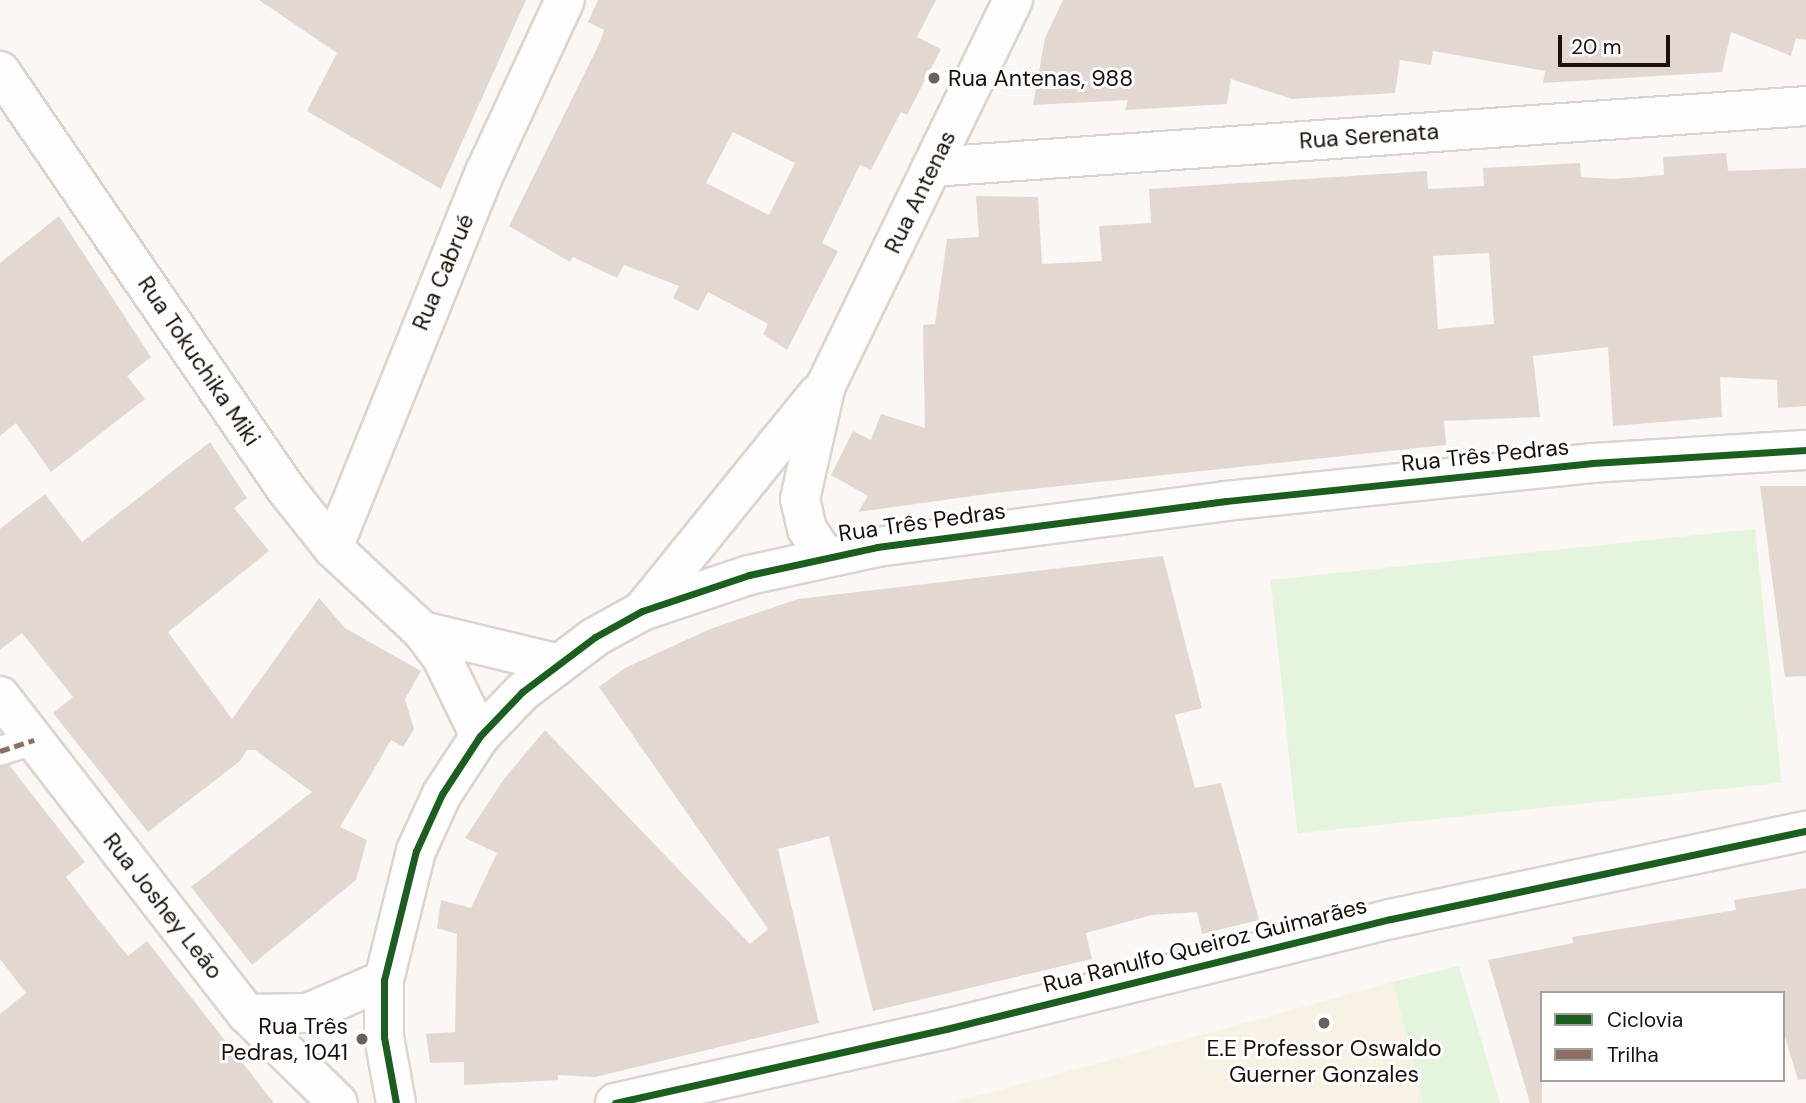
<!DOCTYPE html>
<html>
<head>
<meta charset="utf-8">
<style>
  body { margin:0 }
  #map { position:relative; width:1806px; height:1103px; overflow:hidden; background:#faf7f5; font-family:"DM Sans",sans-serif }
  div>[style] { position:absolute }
  .education>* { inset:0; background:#f8f2e5 }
  .green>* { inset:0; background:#e5f4dd; transform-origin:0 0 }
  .building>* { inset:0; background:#e3d8d1 }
  .roads { filter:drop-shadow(2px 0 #dbd4ce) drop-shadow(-2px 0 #dbd4ce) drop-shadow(0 2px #dbd4ce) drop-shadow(0 -2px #dbd4ce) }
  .pedestrian>* { height:28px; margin:-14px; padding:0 14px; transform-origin:14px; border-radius:14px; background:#fefefe }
  .minor>* { height:38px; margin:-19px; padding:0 19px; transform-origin:19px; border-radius:19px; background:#fefefe }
  .tertiary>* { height:38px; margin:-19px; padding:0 19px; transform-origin:19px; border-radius:19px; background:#fefefe }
  .quiet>* { height:5px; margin-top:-2.5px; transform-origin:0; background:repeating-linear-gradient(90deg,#8d6e63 0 10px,transparent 0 15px) }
  .cycleway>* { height:7px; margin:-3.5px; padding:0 3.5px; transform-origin:3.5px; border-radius:3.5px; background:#1b5e20 }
  .dots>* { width:19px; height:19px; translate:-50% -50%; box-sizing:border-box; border:4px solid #fff; border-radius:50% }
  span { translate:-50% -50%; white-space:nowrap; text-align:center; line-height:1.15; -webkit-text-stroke:6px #fff; paint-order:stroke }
  .poi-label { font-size:23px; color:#1b110a }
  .left { translate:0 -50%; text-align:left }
  .right { translate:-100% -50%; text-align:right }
  .street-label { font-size:23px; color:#1b110a }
  .legend { position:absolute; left:1540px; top:991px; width:245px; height:91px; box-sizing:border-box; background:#fff; border:2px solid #a4a09d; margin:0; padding:9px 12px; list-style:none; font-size:21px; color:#1b110a }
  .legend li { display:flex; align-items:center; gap:14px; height:35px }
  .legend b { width:35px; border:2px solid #a4a09d }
  .scale { position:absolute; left:1558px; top:35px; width:112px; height:32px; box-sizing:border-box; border:4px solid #1b110a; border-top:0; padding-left:9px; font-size:21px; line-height:24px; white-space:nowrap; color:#1b110a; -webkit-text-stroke:5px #fff; paint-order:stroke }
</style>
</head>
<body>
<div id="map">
  <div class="education">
    <div style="clip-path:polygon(1393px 982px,1423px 1103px,950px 1103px,1096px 1064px)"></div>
  </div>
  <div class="green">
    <div style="left:1755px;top:529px;width:255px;height:487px;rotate:84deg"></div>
    <div style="clip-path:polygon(1459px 966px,1500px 1103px,1423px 1103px,1393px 982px)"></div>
  </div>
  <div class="building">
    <div style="clip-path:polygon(259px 0,526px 0,441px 189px,307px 111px,337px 53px)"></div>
    <div style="clip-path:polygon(evenodd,598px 0,936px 0,917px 37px,941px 49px,907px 115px,901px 112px,871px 170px,860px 165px,822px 243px,838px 251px,787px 350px,763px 334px,768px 324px,708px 292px,698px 311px,673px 298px,679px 286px,624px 265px,617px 278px,573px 257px,570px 262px,509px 226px,600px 42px,604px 30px,588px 22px,598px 0,733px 132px,795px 163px,769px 215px,706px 183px,733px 132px)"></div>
    <div style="clip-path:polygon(1063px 0,1806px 0,1806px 40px,1796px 38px,1791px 56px,1731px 32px,1722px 72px,1543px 83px,1545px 71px,1433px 51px,1431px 65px,1400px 60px,1395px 93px,1292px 99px,1231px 79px,1227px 104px,1125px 110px,1128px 100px,1033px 105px,1045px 38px)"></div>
    <div style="clip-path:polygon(evenodd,1726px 153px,1728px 171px,1806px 168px,1806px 406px,1778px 408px,1777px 380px,1720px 377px,1722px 417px,1613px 426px,1608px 347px,1533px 356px,1540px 417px,1444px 421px,1446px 445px,994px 493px,858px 512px,868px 496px,831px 475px,853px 431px,871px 440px,881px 414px,925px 428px,923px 325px,935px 324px,947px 239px,979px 237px,976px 196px,1038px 197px,1042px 264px,1102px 261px,1099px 226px,1151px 223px,1149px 189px,1427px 171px,1428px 189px,1484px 186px,1483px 168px,1580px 163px,1581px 177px,1614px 179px,1664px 175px,1663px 157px,1726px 153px,1489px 253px,1494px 324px,1438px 329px,1433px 256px,1489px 253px)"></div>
    <div style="clip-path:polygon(59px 216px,151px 357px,127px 376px,145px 399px,51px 472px,16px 423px,0 436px,0 263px)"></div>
    <div style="clip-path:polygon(210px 442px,247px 498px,234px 508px,269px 551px,168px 632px,232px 719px,319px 598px,345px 628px,421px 671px,405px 699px,414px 729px,403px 747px,391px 740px,340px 827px,367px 840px,356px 880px,252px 965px,191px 887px,312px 792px,255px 750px,247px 750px,240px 761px,148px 832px,53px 713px,73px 697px,22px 633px,0 650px,0 529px,45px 494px,82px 542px)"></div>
    <div style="clip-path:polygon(1760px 486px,1806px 486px,1806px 676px,1785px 677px)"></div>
    <div style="clip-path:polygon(1163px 556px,1202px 708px,1175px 715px,1195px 788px,1221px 783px,1259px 920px,1202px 934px,1197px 912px,1152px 915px,1086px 933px,1092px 959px,873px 1011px,829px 836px,778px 849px,819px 1023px,595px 1077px,558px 1075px,558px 1080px,464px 1085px,464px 1062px,430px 1063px,426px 1034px,455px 1032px,457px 934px,437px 928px,441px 900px,471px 908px,497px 853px,465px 838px,504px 779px,545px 730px,750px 944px,768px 929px,599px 687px,625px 668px,710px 629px,798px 599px)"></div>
    <div style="clip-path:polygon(9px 765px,85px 862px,66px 877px,98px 919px,128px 956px,147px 941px,274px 1103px,0 1103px,0 1014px,26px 993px,0 959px,0 767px)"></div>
    <div style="clip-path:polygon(1806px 888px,1806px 1079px,1798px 1080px,1783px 1030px,1783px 993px,1542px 993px,1542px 1103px,1530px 1103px,1488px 960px,1573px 943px,1572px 937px,1736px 910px,1734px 900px)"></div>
  </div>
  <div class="roads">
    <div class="pedestrian">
      <div style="left:0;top:751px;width:36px;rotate:-18deg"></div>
    </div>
    <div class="minor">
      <div style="left:0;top:71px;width:506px;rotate:55.62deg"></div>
      <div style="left:286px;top:489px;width:75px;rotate:51.5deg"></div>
      <div style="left:333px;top:548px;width:122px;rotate:43deg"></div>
      <div style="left:422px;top:631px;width:31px;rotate:53deg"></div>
      <div style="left:441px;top:656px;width:89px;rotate:64deg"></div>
      <div style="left:932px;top:167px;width:876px;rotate:-3.99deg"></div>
      <div style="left:333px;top:548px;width:408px;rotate:-68deg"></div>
      <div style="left:486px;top:170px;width:187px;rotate:-65.1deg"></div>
      <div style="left:825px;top:556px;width:32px;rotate:-124deg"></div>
      <div style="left:807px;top:529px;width:31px;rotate:-103deg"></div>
      <div style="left:800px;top:499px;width:117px;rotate:-77.2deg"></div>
      <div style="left:826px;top:385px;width:428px;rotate:-64.1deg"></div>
      <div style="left:642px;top:611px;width:279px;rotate:-51deg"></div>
      <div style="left:422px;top:631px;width:137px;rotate:13.5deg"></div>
      <div style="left:0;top:696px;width:403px;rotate:52.2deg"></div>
      <div style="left:247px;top:1014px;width:127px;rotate:44.4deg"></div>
      <div style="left:247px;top:1014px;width:61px;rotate:-0.9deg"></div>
      <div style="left:308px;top:1013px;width:83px;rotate:-23.5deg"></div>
      <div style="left:615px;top:1103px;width:339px;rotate:-12.6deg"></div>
      <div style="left:946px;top:1029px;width:458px;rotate:-13.9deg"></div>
      <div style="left:1391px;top:919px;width:424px;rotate:-12deg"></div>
    </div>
    <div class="tertiary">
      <div style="left:396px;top:1103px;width:67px;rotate:-100.3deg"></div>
      <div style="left:384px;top:1037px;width:57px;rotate:-90deg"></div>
      <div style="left:384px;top:980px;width:133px;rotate:-76.1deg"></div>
      <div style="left:416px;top:851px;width:63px;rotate:-65.5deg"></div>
      <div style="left:442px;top:794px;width:69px;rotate:-56.8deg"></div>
      <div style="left:480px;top:736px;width:61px;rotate:-46.3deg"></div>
      <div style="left:522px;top:692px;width:91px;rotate:-37deg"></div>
      <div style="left:595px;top:637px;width:54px;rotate:-29deg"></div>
      <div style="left:642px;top:611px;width:113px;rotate:-18.6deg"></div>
      <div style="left:749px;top:575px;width:131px;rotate:-12.3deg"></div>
      <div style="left:877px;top:547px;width:352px;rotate:-7.5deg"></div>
      <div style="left:1226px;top:501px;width:368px;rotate:-5.9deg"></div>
      <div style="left:1592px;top:463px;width:214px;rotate:-3.5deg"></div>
    </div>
  </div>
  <div class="quiet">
    <div style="left:0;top:751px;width:36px;rotate:-18deg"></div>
  </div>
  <div class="cycleway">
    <div style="left:396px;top:1103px;width:67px;rotate:-100.3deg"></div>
    <div style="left:384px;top:1037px;width:57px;rotate:-90deg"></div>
    <div style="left:384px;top:980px;width:133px;rotate:-76.1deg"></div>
    <div style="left:416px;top:851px;width:63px;rotate:-65.5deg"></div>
    <div style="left:442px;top:794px;width:69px;rotate:-56.8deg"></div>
    <div style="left:480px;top:736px;width:61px;rotate:-46.3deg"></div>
    <div style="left:522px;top:692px;width:91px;rotate:-37deg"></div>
    <div style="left:595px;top:637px;width:54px;rotate:-29deg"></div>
    <div style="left:642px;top:611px;width:113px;rotate:-18.6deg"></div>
    <div style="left:749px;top:575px;width:131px;rotate:-12.3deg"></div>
    <div style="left:877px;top:547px;width:352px;rotate:-7.5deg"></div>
    <div style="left:1226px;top:501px;width:368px;rotate:-5.9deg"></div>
    <div style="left:1592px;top:463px;width:214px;rotate:-3.5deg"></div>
    <div style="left:615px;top:1103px;width:339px;rotate:-12.6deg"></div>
    <div style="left:946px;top:1029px;width:458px;rotate:-13.9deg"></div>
    <div style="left:1391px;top:919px;width:424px;rotate:-12deg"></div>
  </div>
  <div class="dots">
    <div style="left:934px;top:78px;background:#69625c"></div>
    <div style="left:1324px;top:1023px;background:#69625c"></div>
    <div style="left:362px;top:1039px;background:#69625c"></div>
  </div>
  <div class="poi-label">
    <span class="left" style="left:948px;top:78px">Rua Antenas, 988</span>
    <span class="right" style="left:348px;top:1039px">Rua Três<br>Pedras, 1041</span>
    <span style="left:1324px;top:1061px">E.E Professor Oswaldo<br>Guerner Gonzales</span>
  </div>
  <div class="street-label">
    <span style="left:1369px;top:136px;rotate:-4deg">Rua Serenata</span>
    <span style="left:920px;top:192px;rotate:-64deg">Rua Antenas</span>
    <span style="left:443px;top:272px;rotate:-67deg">Rua Cabrué</span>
    <span style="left:199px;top:361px;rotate:56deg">Rua Tokuchika Miki</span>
    <span style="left:1485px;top:455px;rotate:-6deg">Rua Três Pedras</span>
    <span style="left:922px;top:522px;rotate:-8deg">Rua Três Pedras</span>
    <span style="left:163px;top:906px;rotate:52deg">Rua Joshey Leão</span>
    <span style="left:1205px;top:945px;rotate:-14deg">Rua Ranulfo Queiroz Guimarães</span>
  </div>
  <ul class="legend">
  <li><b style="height:9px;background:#1b5e20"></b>Ciclovia</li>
  <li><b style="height:9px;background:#8d6e63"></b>Trilha</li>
  </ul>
  <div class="scale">20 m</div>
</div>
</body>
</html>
